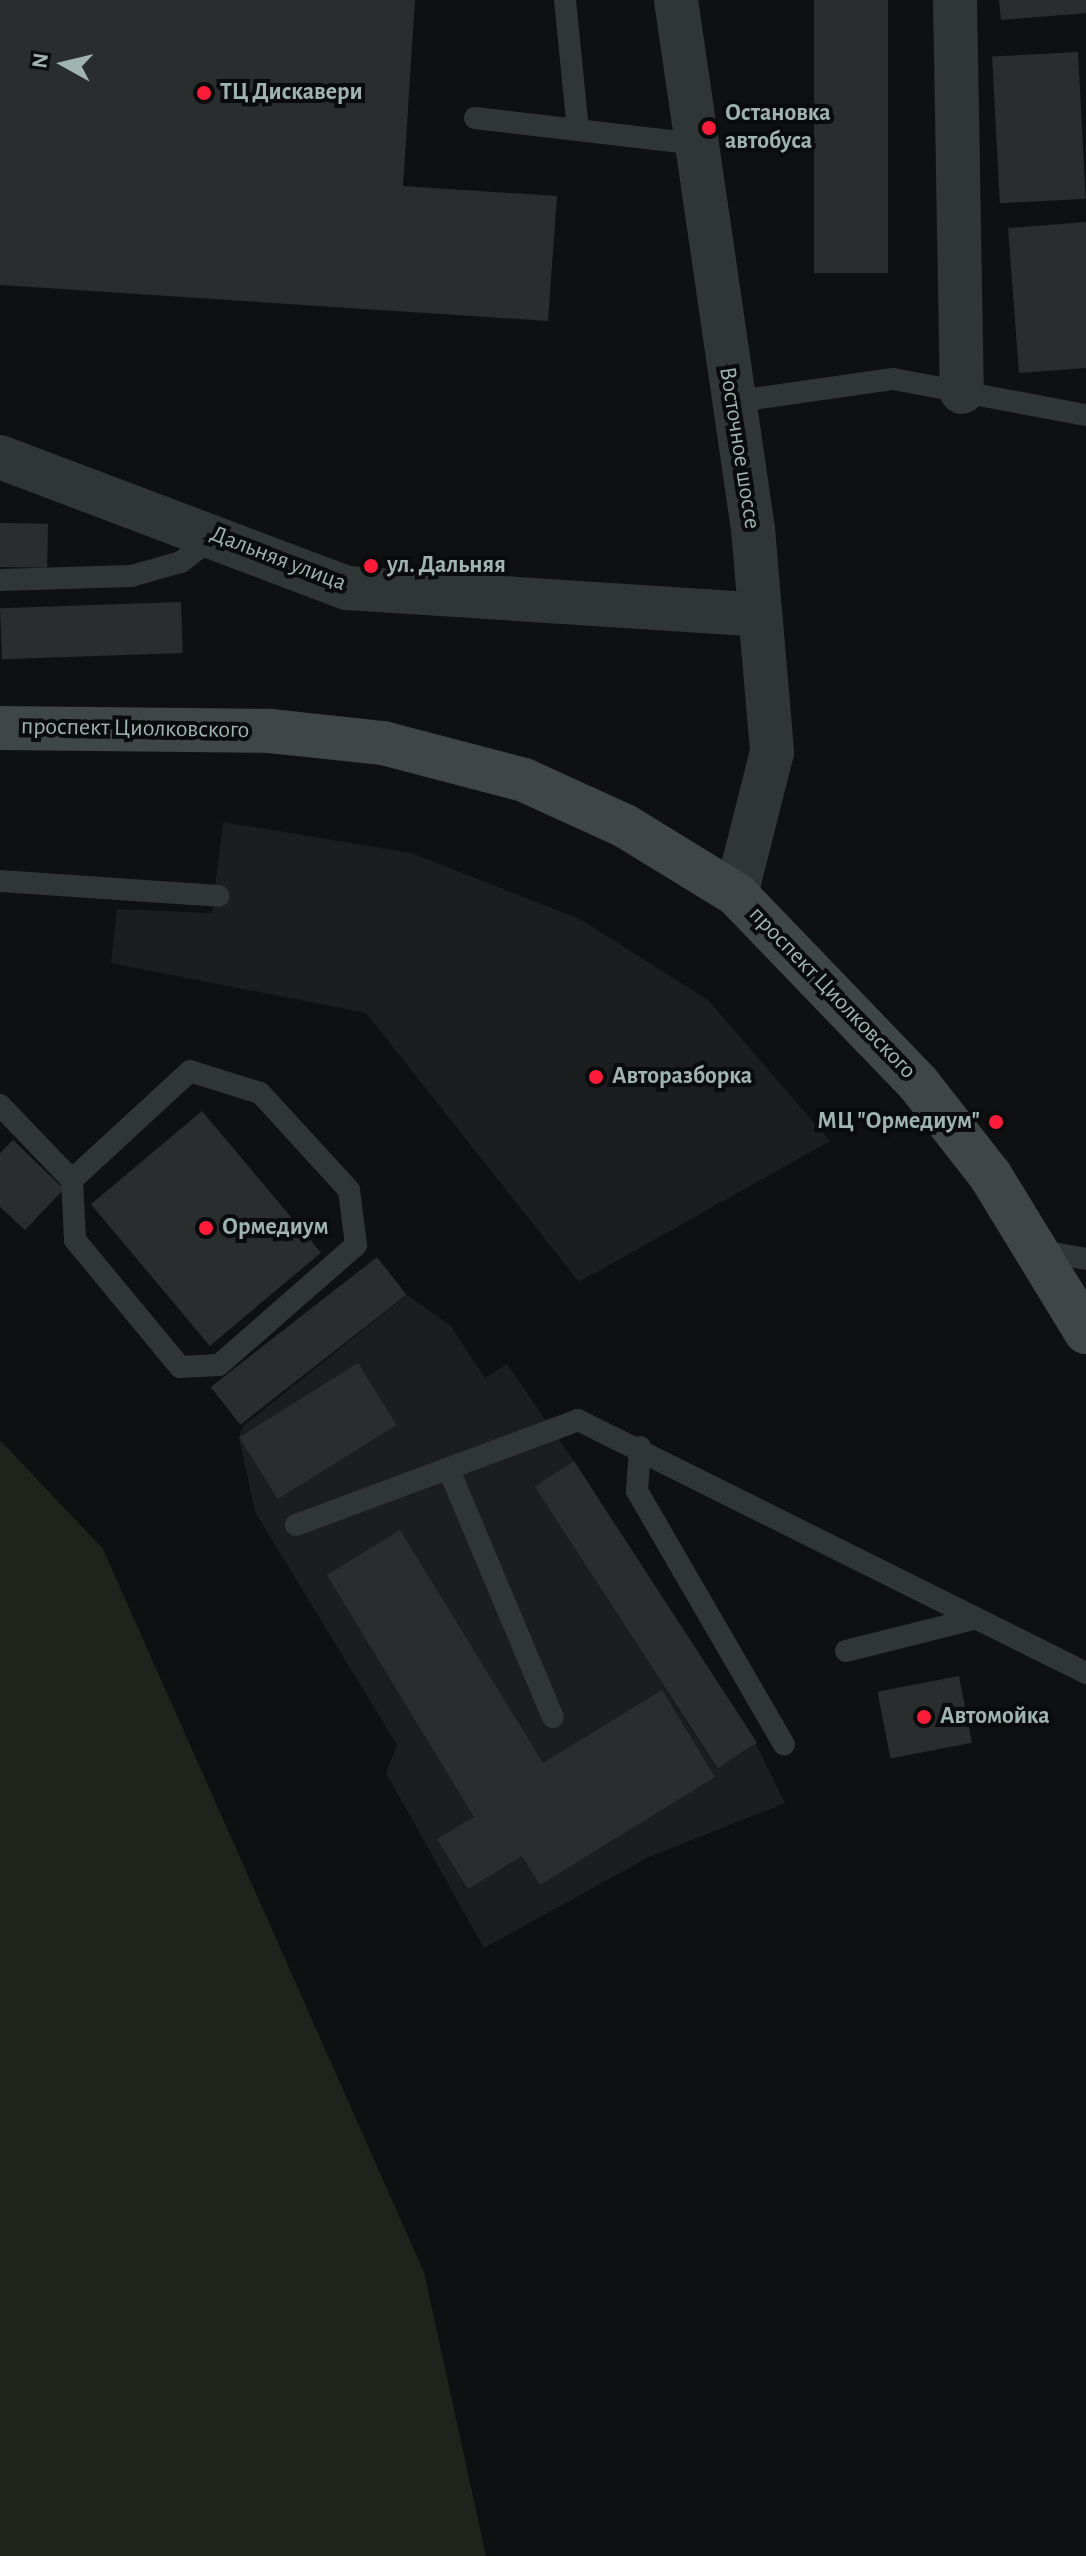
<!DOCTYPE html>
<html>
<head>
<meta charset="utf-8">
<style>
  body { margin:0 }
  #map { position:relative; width:1086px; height:2556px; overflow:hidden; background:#0f1011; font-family:"Alegreya Sans",sans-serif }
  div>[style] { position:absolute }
  .built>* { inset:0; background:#1b1d1e }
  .green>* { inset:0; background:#20231b }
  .building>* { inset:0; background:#2a2d2d; transform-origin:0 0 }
  .service>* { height:22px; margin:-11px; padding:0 11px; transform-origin:11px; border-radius:11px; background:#303636 }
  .minor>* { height:44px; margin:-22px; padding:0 22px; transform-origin:22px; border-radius:22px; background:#303636 }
  .tertiary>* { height:44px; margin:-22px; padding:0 22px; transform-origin:22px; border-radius:22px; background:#303636 }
  .secondary>* { height:44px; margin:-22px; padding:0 22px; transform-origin:22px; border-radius:22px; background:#3e4646 }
  .dots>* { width:22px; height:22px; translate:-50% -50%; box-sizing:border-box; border:4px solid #0a0b0c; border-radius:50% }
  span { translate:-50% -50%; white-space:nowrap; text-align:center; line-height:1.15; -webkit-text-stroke:8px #0a0b0c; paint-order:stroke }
  .poi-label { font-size:24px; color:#9fb3b1; font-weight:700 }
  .left { translate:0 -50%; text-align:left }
  .right { translate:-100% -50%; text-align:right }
  .street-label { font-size:24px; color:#9fb3b1 }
  .north { position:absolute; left:24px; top:24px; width:80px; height:80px; -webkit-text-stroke:6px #0a0b0c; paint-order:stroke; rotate:278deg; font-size:22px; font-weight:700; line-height:32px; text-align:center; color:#9fb3b1 }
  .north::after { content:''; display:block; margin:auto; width:28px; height:36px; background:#9fb3b1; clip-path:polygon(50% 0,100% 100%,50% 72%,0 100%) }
</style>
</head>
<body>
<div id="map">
  <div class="built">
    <div style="clip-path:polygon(223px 822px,411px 853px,580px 919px,708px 1000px,830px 1141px,579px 1282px,366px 1013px,111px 963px,117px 909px,212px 913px)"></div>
    <div style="clip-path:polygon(407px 1295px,450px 1325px,485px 1378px,507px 1364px,574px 1461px,535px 1487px,717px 1769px,756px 1744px,785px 1803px,649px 1857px,484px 1948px,386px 1773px,397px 1745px,255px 1512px,239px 1437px,243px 1426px)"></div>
  </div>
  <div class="green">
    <div style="clip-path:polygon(0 1440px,103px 1549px,424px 2272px,486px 2556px,0 2556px)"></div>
  </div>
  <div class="building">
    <div style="clip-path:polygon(0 0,415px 0,403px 186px,557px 196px,548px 321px,0 285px)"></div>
    <div style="left:814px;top:0;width:74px;height:273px"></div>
    <div style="clip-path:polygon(999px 0,1086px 0,1086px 13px,1001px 20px)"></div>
    <div style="left:1078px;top:52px;width:147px;height:86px;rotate:87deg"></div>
    <div style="clip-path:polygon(1086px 222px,1086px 368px,1019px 373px,1008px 228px)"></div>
    <div style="left:0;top:523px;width:48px;height:44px;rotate:1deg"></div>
    <div style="left:181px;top:602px;width:51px;height:181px;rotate:88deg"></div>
    <div style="left:202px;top:1111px;width:185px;height:145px;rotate:50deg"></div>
    <div style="clip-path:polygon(13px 1140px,64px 1189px,25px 1230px,0 1207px,0 1153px)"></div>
    <div style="left:377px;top:1257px;width:48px;height:211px;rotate:52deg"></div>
    <div style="left:358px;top:1363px;width:73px;height:140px;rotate:58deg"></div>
    <div style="left:574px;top:1461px;width:336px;height:47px;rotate:57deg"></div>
    <div style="clip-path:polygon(400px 1530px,543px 1763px,662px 1690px,715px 1777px,540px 1885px,522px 1856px,468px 1889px,437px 1839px,474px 1817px,327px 1575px)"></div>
    <div style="left:959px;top:1676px;width:68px;height:83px;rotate:79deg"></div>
  </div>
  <div class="service">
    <div style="left:565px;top:0;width:131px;rotate:84.3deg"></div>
    <div style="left:475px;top:118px;width:222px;rotate:6.7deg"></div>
    <div style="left:731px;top:402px;width:164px;rotate:-8.1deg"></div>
    <div style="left:893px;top:379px;width:196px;rotate:10.6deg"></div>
    <div style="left:0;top:580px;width:131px;rotate:-1.7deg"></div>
    <div style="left:131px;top:576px;width:52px;rotate:-15.6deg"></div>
    <div style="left:181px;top:562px;width:42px;rotate:-38.2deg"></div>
    <div style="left:0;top:881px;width:219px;rotate:3.9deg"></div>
    <div style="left:0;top:1105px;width:104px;rotate:46.2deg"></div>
    <div style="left:72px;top:1180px;width:60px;rotate:87.1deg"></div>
    <div style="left:75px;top:1240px;width:165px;rotate:50.4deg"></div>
    <div style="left:180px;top:1367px;width:39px;rotate:-3deg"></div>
    <div style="left:219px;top:1365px;width:182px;rotate:-41.2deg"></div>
    <div style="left:356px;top:1245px;width:55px;rotate:-97.3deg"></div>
    <div style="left:349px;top:1190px;width:132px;rotate:-132.5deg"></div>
    <div style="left:260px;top:1093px;width:73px;rotate:-162.6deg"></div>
    <div style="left:190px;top:1071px;width:161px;rotate:137.3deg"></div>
    <div style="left:1036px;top:1250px;width:51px;rotate:10.2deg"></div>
    <div style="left:640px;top:1447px;width:44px;rotate:93.9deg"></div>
    <div style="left:637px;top:1491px;width:293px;rotate:59.9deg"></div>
    <div style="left:449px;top:1470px;width:268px;rotate:67.2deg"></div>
    <div style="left:296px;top:1525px;width:301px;rotate:-20.4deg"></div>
    <div style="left:578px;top:1420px;width:568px;rotate:26.47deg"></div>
    <div style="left:846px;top:1651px;width:131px;rotate:-14.1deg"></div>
  </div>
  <div class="minor">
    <div style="left:955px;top:0;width:392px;rotate:89deg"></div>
  </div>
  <div class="tertiary">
    <div style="left:676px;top:0;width:535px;rotate:81.72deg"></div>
    <div style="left:753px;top:529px;width:224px;rotate:85.1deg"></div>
    <div style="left:772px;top:752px;width:146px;rotate:104.2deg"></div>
    <div style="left:0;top:457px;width:371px;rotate:20.7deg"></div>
    <div style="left:347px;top:588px;width:414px;rotate:3.7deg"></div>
  </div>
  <div class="secondary">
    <div style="left:0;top:728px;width:270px;rotate:0.6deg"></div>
    <div style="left:270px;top:731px;width:114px;rotate:6.1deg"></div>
    <div style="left:383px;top:743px;width:146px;rotate:14.7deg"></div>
    <div style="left:524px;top:780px;width:111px;rotate:24.5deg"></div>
    <div style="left:625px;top:826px;width:130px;rotate:31.5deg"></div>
    <div style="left:736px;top:894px;width:262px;rotate:46.1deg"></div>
    <div style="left:918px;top:1083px;width:117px;rotate:52deg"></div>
    <div style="left:990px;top:1175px;width:184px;rotate:58.6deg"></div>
  </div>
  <div class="dots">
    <div style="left:204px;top:93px;background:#fc1c39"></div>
    <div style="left:709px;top:128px;background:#fc1c39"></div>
    <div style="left:371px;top:566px;background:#fc1c39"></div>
    <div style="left:596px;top:1077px;background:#fc1c39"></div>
    <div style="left:996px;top:1122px;background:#fc1c39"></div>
    <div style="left:206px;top:1228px;background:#fc1c39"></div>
    <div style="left:924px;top:1717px;background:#fc1c39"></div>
  </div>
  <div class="poi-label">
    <span class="left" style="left:220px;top:93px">ТЦ Дискавери</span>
    <span class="left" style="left:725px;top:128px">Остановка<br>автобуса</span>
    <span class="left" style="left:387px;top:566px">ул. Дальняя</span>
    <span class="left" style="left:612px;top:1077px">Авторазборка</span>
    <span class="right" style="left:980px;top:1122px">МЦ "Ормедиум"</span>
    <span class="left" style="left:222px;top:1228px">Ормедиум</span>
    <span class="left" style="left:940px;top:1717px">Автомойка</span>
  </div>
  <div class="street-label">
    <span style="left:739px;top:448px;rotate:81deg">Восточное шоссе</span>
    <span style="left:278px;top:559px;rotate:21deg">Дальняя улица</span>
    <span style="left:135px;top:729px;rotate:1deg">проспект Циолковского</span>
    <span style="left:832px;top:993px;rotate:46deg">проспект Циолковского</span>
  </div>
  <div class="north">N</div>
</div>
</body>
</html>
